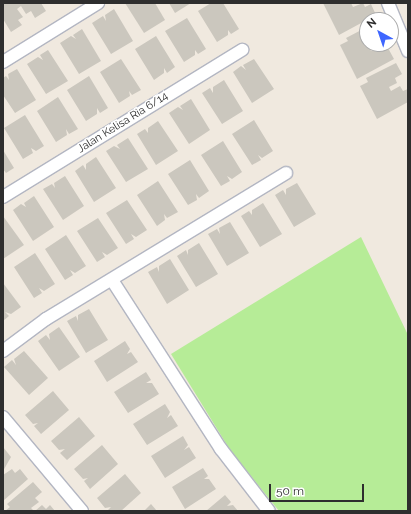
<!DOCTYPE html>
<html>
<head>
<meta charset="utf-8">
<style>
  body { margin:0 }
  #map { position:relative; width:411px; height:514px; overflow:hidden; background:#f0e9df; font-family:Raleway,sans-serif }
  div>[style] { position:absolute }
  .green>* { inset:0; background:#b6ec97 }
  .building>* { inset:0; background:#cbc7be }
  .roads { filter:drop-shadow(1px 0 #b3b6c2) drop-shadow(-1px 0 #b3b6c2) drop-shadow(0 1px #b3b6c2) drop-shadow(0 -1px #b3b6c2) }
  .minor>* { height:12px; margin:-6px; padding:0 6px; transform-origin:6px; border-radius:6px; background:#fff }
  span { translate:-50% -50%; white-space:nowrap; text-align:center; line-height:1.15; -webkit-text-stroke:3px #fff; paint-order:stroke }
  .street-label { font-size:11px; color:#2e2e2e }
  .frame { position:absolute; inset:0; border:4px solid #2e2e2e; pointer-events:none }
  .north { position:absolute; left:359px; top:12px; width:40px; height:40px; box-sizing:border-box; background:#fff; border:1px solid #ababab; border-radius:50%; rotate:320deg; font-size:11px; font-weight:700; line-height:16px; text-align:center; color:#2e2e2e }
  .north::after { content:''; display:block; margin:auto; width:14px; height:18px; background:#3e66ff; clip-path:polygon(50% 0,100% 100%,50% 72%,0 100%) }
  .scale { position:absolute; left:269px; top:484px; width:95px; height:18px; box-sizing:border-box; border:2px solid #2e2e2e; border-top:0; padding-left:5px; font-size:12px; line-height:14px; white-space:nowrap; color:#2e2e2e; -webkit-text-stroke:3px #fff; paint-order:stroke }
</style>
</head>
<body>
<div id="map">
  <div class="green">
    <div style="clip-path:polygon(361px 237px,408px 335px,408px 511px,279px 511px,230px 450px,171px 354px)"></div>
  </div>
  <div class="building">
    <div style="clip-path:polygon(3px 3px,41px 3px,46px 11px,35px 18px,31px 11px,26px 14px,21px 6px,17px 9px,23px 17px,18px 20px,22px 25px,11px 32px,3px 19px)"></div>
    <div style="clip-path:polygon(125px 3px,155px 3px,165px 20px,144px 33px)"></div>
    <div style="clip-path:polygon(169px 3px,191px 3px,175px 13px)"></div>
    <div style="clip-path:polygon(211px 3px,223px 3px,239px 29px,231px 34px,228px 30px,228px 35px,217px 42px,198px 11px)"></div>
    <div style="clip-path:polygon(323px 3px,351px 3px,353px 7px,363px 3px,365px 7px,371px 4px,376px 15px,339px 35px)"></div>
    <div style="clip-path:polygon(114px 9px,133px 41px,111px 54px,92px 23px,103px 16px,106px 21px,105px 15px)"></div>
    <div style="clip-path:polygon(187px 18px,206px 49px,198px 54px,195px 50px,195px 55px,184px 62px,165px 31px)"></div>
    <div style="clip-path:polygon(367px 27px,367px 44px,374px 44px,369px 47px,371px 51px,380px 46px,382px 51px,388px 48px,394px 59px,357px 79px,340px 45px,348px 41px,346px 38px)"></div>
    <div style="clip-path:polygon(82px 29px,101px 61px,79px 74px,60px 43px,71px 36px,76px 39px,73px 35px)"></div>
    <div style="clip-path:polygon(156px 36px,175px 67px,167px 73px,164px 68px,164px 73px,154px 80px,135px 49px)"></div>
    <div style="clip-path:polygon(48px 50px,68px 81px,46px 94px,27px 64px,38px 57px,43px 60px,40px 55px)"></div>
    <div style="clip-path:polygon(121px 59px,141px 90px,132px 95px,129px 91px,130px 96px,119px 103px,100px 72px)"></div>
    <div style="clip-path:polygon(254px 59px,274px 89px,252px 103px,233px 72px,241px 66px,246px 70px,243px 65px)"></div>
    <div style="clip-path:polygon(396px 63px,402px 74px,395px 78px,397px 83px,389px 87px,391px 91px,400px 86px,403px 91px,408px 89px,408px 102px,377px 119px,360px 86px,368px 82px,366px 78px)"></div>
    <div style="clip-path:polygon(17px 69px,36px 100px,15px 113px,3px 95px,3px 78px,6px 76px,9px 80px,8px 74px)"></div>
    <div style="clip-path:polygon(89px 76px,108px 108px,100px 113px,97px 108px,97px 114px,86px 121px,67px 90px)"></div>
    <div style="clip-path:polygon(224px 80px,243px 111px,222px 124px,202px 93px,210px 88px,213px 93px,213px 87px)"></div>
    <div style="clip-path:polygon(58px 97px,78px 129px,69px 134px,66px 129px,67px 135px,56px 142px,37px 111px)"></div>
    <div style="clip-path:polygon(191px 99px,210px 130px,189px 144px,169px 113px,178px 107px,183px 110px,180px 106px)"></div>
    <div style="clip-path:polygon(25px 115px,44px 146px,36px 151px,31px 148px,33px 153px,23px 159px,4px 128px)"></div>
    <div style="clip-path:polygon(254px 120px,273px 151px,262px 158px,258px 155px,261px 160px,252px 165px,232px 134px)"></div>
    <div style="clip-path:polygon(158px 121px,178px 151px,156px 165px,137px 134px,145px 129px,148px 133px,148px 128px)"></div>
    <div style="clip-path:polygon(128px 138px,148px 169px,126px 182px,106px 151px,114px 146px,120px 149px,117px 145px)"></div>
    <div style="clip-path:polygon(223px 141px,242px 172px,232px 179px,227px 176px,230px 181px,221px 186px,201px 155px)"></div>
    <div style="clip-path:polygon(3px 150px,14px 168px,6px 173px,3px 169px)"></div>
    <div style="clip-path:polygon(96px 157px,116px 188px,94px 202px,75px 171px,83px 165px,86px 170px,86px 164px)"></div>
    <div style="clip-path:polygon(190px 160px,209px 191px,199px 198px,196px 194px,197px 200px,188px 205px,168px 174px)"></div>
    <div style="clip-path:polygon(65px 176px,84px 206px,63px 220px,43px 189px,52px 184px,55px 188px,54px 183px)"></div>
    <div style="clip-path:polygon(158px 181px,178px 212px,167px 218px,164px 214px,165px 220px,157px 226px,137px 195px)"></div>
    <div style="clip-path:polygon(297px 183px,316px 214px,294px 227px,275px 195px,283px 190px,286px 195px,286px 189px)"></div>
    <div style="clip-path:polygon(34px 196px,54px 227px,33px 241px,13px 210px,21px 204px,26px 207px,24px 203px)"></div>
    <div style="clip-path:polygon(127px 200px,147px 230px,136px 237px,131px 234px,134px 239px,126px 244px,106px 213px)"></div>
    <div style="clip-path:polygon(263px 203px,282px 234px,260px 247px,241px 216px,249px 211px,252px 215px,252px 210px)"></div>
    <div style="clip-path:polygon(3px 216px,24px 245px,3px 259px)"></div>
    <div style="clip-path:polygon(98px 218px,118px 248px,107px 255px,102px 252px,105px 257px,97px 262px,77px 231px)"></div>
    <div style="clip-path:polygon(230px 222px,249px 253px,227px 266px,208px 234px,217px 229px,220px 234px,219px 228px)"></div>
    <div style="clip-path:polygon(66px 235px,86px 266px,75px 273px,70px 270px,73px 275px,65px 280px,45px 249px)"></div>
    <div style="clip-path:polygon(199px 243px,218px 274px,196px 287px,177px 256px,186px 250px,188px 255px,188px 250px)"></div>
    <div style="clip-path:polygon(35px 253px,55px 284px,44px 291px,39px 288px,42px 293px,34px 298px,14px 267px)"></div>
    <div style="clip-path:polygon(170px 259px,189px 290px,167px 304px,148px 272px,157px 267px,159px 272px,159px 266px)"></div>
    <div style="clip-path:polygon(3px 283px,21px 307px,11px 314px,5px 312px,9px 316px,3px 321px)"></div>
    <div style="clip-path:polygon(89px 309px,108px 340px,86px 353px,67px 321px,76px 316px,78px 321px,78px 315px)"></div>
    <div style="clip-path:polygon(59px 327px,80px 357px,59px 371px,38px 341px,46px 335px,50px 340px,49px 334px)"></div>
    <div style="clip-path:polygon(125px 341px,130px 349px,127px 354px,131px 352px,138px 362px,107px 382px,94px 361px)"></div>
    <div style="clip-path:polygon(24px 351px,48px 378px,29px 395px,4px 367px,12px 360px,16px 365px,14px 359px)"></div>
    <div style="clip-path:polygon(146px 372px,151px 380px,146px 383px,152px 383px,159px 394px,128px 413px,114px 392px)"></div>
    <div style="clip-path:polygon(53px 391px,69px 410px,41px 434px,34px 426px,38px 423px,33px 424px,25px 415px)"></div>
    <div style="clip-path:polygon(165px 404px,170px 412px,167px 418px,171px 415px,178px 426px,147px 445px,133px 424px)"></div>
    <div style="clip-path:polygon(79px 417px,95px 436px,67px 460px,60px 453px,65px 449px,59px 450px,51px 441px)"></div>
    <div style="clip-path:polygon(183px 436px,188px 445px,184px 450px,189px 447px,196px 458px,165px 478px,151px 456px)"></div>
    <div style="clip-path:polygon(102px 445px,118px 464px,90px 489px,84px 481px,88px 478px,83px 479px,74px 469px)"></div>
    <div style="clip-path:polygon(3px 447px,11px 457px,3px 471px)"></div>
    <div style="clip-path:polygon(203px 468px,208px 476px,204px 479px,209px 479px,216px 489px,185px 509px,172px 487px)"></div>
    <div style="clip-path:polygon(12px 469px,15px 473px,20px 469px,28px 479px,3px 501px,3px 475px)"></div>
    <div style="clip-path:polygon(125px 474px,141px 493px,121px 511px,107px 511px,111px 507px,105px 508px,97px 498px)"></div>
    <div style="clip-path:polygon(33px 482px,42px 492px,35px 498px,39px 502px,31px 508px,34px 511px,5px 511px,10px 507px,7px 504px)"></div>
    <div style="clip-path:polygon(225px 495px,231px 502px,227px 506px,233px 505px,238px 511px,206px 511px)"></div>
    <div style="clip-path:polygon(151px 504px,157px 511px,144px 511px)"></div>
    <div style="clip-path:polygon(42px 505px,46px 509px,50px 505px,55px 511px,35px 511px)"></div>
  </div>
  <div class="roads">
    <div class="minor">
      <div style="left:388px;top:3px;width:52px;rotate:67.4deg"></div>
      <div style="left:3px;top:62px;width:112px;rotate:-31.8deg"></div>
      <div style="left:3px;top:197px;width:281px;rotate:-31.6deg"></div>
      <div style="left:112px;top:280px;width:201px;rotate:57.2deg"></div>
      <div style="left:221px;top:449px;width:78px;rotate:52.3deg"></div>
      <div style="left:3px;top:351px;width:54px;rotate:-36.7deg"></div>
      <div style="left:46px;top:319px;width:281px;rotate:-31.3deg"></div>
      <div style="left:3px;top:417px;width:123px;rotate:50deg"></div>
    </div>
  </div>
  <div class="street-label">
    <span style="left:123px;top:123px;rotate:-32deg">Jalan Kelisa Ria 6/14</span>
  </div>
  <div class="frame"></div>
  <div class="north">N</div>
  <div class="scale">50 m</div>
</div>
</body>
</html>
